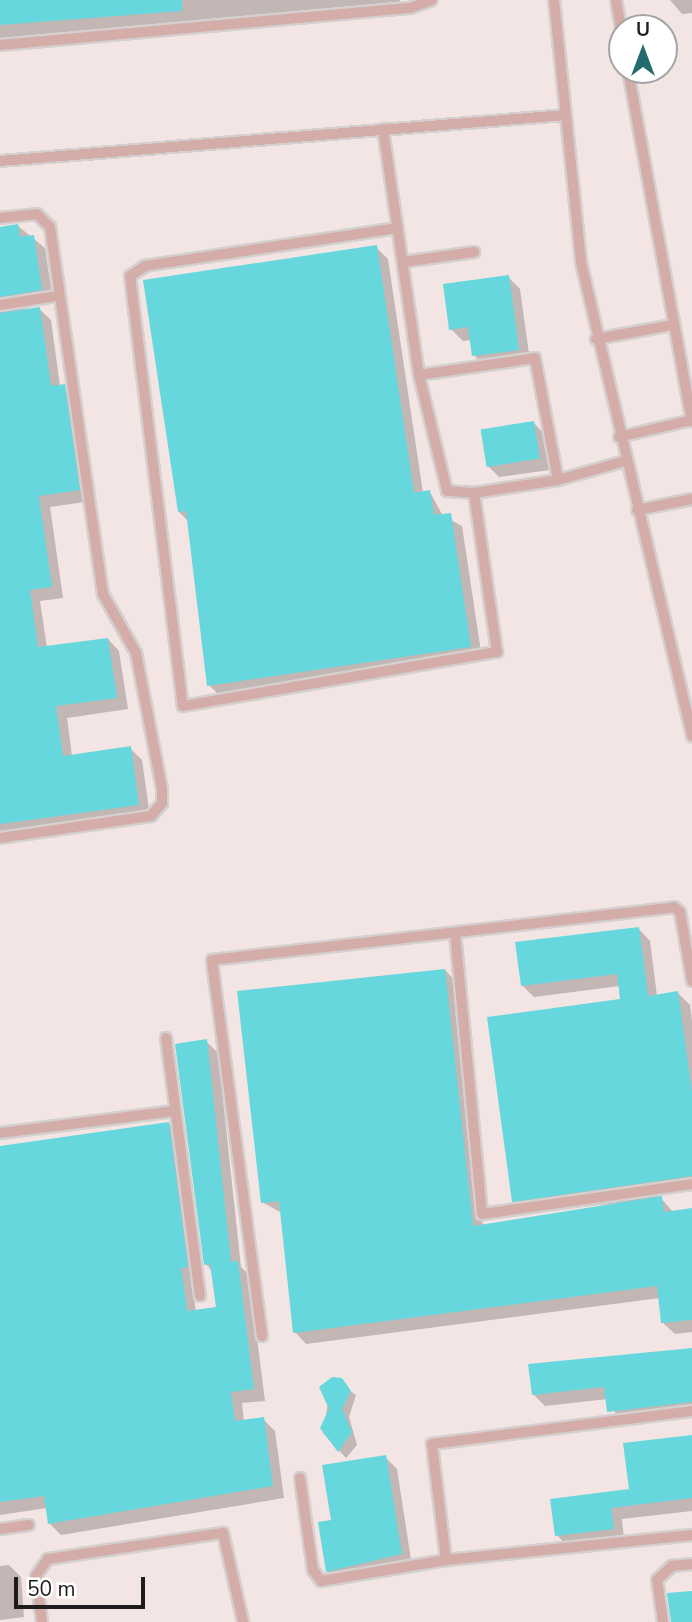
<!DOCTYPE html>
<html>
<head>
<meta charset="utf-8">
<style>
  body { margin:0 }
  #map { position:relative; width:692px; height:1622px; overflow:hidden; background:#f7f2f1; font-family:"Nunito Sans",sans-serif }
  div>[style] { position:absolute }
  .built>* { inset:0; background:#f3e5e3 }
  .shadow>* { inset:0; background:#0003 }
  .building>* { inset:0; background:#66d7dc; transform-origin:0 0 }
  .roads { filter:drop-shadow(2px 0 #d4d0cf) drop-shadow(-2px 0 #d4d0cf) drop-shadow(0 2px #d4d0cf) drop-shadow(0 -2px #d4d0cf) }
  .lane>* { height:10px; margin:-5px; padding:0 5px; transform-origin:5px; border-radius:5px; background:#d4ada9 }
  span { translate:-50% -50%; white-space:nowrap; text-align:center; line-height:1.15; -webkit-text-stroke:5px #fff; paint-order:stroke }
  .north { position:absolute; left:608px; top:14px; width:70px; height:70px; box-sizing:border-box; background:#fff; border:2px solid #a5a4a4; border-radius:50%; rotate:0deg; font-size:19px; font-weight:700; line-height:28px; text-align:center; color:#1e1c1c }
  .north::after { content:''; display:block; margin:auto; width:24px; height:32px; background:#206c6f; clip-path:polygon(50% 0,100% 100%,50% 72%,0 100%) }
  .scale { position:absolute; left:14px; top:1577px; width:131px; height:32px; box-sizing:border-box; border:4px solid #1e1c1c; border-top:0; padding-left:9px; font-size:21px; line-height:24px; white-space:nowrap; color:#1e1c1c; -webkit-text-stroke:5px #fff; paint-order:stroke }
</style>
</head>
<body>
<div id="map">
  <div class="built">
    <div style="clip-path:polygon(evenodd,0 0,692px 0,692px 1622px,0 1622px,0 0,622px 28px,664px 28px,664px 70px,622px 70px,622px 28px)"></div>
  </div>
  <div class="shadow">
    <div style="clip-path:polygon(0 0,400px 0,401px 6px,0 39px)"></div>
    <div style="clip-path:polygon(670px 0,692px 0,692px 13px,682px 14px)"></div>
    <div style="clip-path:polygon(18px 226px,45px 248px,53px 301px,7px 314px,39px 309px,51px 320px,60px 386px,76px 397px,91px 501px,50px 507px,63px 598px,40px 601px,47px 648px,108px 639px,119px 651px,128px 709px,67px 718px,72px 756px,130px 748px,142px 760px,150px 816px,0 836px,0 228px)"></div>
    <div style="clip-path:polygon(376px 247px,388px 259px,423px 493px,430px 492px,443px 516px,462px 526px,482px 658px,221px 697px,209px 685px,189px 522px,179px 512px)"></div>
    <div style="clip-path:polygon(508px 277px,520px 289px,530px 361px,485px 367px,474px 355px,472px 340px,463px 341px,451px 329px)"></div>
    <div style="clip-path:polygon(534px 423px,545px 435px,550px 470px,499px 477px,488px 466px)"></div>
    <div style="clip-path:polygon(639px 929px,650px 941px,657px 996px,678px 993px,690px 1005px,692px 1021px,692px 1191px,658px 1195px,673px 1212px,692px 1210px,692px 1332px,675px 1334px,663px 1323px,660px 1298px,306px 1344px,295px 1332px,282px 1213px,262px 1202px,445px 970px,456px 982px,483px 1226px,657px 1199px,525px 1213px,514px 1201px,622px 1001px,620px 986px,534px 997px,522px 985px)"></div>
    <div style="clip-path:polygon(206px 1041px,218px 1053px,241px 1267px,249px 1275px,265px 1401px,242px 1403px,244px 1422px,263px 1419px,275px 1431px,284px 1498px,61px 1535px,50px 1524px,47px 1508px,0 1515px,0 1148px,169px 1124px,180px 1136px,199px 1278px,191px 1279px,196px 1312px,218px 1309px,213px 1272px,206px 1264px)"></div>
    <div style="clip-path:polygon(692px 1349px,692px 1414px,621px 1423px,608px 1399px,545px 1406px,533px 1394px)"></div>
    <div style="clip-path:polygon(332px 1379px,356px 1395px,349px 1417px,357px 1445px,346px 1458px,323px 1433px)"></div>
    <div style="clip-path:polygon(692px 1437px,692px 1511px,622px 1519px,624px 1540px,568px 1547px,557px 1535px,631px 1490px)"></div>
    <div style="clip-path:polygon(385px 1457px,397px 1469px,412px 1566px,340px 1583px,328px 1571px,333px 1522px)"></div>
    <div style="clip-path:polygon(9px 1565px,21px 1577px,24px 1617px,0 1620px,0 1566px)"></div>
  </div>
  <div class="building">
    <div style="clip-path:polygon(0 0,182px 0,182px 11px,0 25px)"></div>
    <div style="clip-path:polygon(18px 224px,20px 237px,34px 235px,42px 290px,0 297px,0 227px)"></div>
    <div style="clip-path:polygon(377px 245px,414px 493px,430px 490px,434px 515px,451px 513px,471px 647px,207px 686px,186px 511px,178px 512px,143px 280px)"></div>
    <div style="clip-path:polygon(509px 275px,519px 350px,472px 356px,468px 327px,449px 330px,443px 284px)"></div>
    <div style="clip-path:polygon(40px 307px,51px 386px,65px 384px,80px 490px,39px 496px,52px 587px,30px 590px,38px 647px,108px 638px,117px 698px,56px 706px,63px 756px,131px 746px,139px 805px,0 824px,0 313px)"></div>
    <div style="left:534px;top:421px;width:38px;height:54px;rotate:81deg"></div>
    <div style="clip-path:polygon(639px 927px,648px 996px,678px 991px,692px 1092px,692px 1176px,512px 1202px,487px 1017px,620px 999px,617px 974px,521px 986px,515px 942px)"></div>
    <div style="clip-path:polygon(445px 969px,473px 1226px,662px 1196px,664px 1212px,692px 1208px,692px 1320px,661px 1323px,657px 1286px,293px 1333px,279px 1201px,261px 1203px,237px 991px)"></div>
    <div style="clip-path:polygon(207px 1039px,231px 1262px,238px 1261px,254px 1389px,231px 1392px,235px 1421px,264px 1417px,273px 1486px,48px 1524px,44px 1496px,0 1502px,0 1146px,169px 1122px,188px 1267px,181px 1268px,187px 1311px,216px 1307px,210px 1264px,204px 1265px,175px 1044px)"></div>
    <div style="clip-path:polygon(692px 1348px,692px 1402px,607px 1412px,604px 1387px,532px 1395px,528px 1364px)"></div>
    <div style="clip-path:polygon(332px 1377px,342px 1378px,351px 1391px,342px 1409px,352px 1432px,338px 1452px,320px 1428px,329px 1409px,319px 1387px)"></div>
    <div style="clip-path:polygon(692px 1435px,692px 1498px,611px 1508px,614px 1529px,555px 1536px,550px 1499px,629px 1489px,623px 1443px)"></div>
    <div style="clip-path:polygon(386px 1455px,402px 1554px,326px 1572px,318px 1522px,331px 1520px,322px 1465px)"></div>
    <div style="clip-path:polygon(692px 1591px,692px 1622px,671px 1622px,667px 1593px)"></div>
  </div>
  <div class="roads">
    <div class="lane">
      <div style="left:554px;top:0;width:263px;rotate:84.1deg"></div>
      <div style="left:581px;top:262px;width:487px;rotate:76.8deg"></div>
      <div style="left:616px;top:0;width:34px;rotate:80deg"></div>
      <div style="left:0;top:45px;width:412px;rotate:-5.2deg"></div>
      <div style="left:410px;top:8px;width:23px;rotate:-20deg"></div>
      <div style="left:628px;top:70px;width:357px;rotate:79.7deg"></div>
      <div style="left:383px;top:129px;width:249px;rotate:81.7deg"></div>
      <div style="left:419px;top:375px;width:119px;rotate:76.4deg"></div>
      <div style="left:447px;top:491px;width:27px;rotate:4deg"></div>
      <div style="left:474px;top:493px;width:85px;rotate:-8.8deg"></div>
      <div style="left:558px;top:480px;width:70px;rotate:-15.8deg"></div>
      <div style="left:0;top:161px;width:567px;rotate:-4.65deg"></div>
      <div style="left:0;top:218px;width:37px;rotate:-6deg"></div>
      <div style="left:37px;top:214px;width:18px;rotate:45deg"></div>
      <div style="left:50px;top:227px;width:371px;rotate:81.8deg"></div>
      <div style="left:103px;top:594px;width:68px;rotate:60.8deg"></div>
      <div style="left:136px;top:653px;width:138px;rotate:79.2deg"></div>
      <div style="left:162px;top:789px;width:14px;rotate:90deg"></div>
      <div style="left:162px;top:803px;width:17px;rotate:130deg"></div>
      <div style="left:151px;top:816px;width:153px;rotate:171.7deg"></div>
      <div style="left:398px;top:228px;width:256px;rotate:171.5deg"></div>
      <div style="left:145px;top:266px;width:18px;rotate:146deg"></div>
      <div style="left:130px;top:276px;width:433px;rotate:83deg"></div>
      <div style="left:183px;top:706px;width:319px;rotate:-9.8deg"></div>
      <div style="left:497px;top:652px;width:161px;rotate:-98.2deg"></div>
      <div style="left:403px;top:262px;width:72px;rotate:-8deg"></div>
      <div style="left:0;top:305px;width:58px;rotate:-9deg"></div>
      <div style="left:596px;top:339px;width:77px;rotate:-10.4deg"></div>
      <div style="left:419px;top:375px;width:117px;rotate:-8.3deg"></div>
      <div style="left:535px;top:358px;width:124px;rotate:79.3deg"></div>
      <div style="left:619px;top:437px;width:75px;rotate:-13.1deg"></div>
      <div style="left:637px;top:510px;width:56px;rotate:-11.3deg"></div>
      <div style="left:455px;top:933px;width:282px;rotate:84.5deg"></div>
      <div style="left:482px;top:1214px;width:212px;rotate:-8.1deg"></div>
      <div style="left:166px;top:1038px;width:260px;rotate:82.5deg"></div>
      <div style="left:0;top:1133px;width:175px;rotate:-7.2deg"></div>
      <div style="left:262px;top:1336px;width:379px;rotate:-97.6deg"></div>
      <div style="left:212px;top:960px;width:465px;rotate:-6.5deg"></div>
      <div style="left:674px;top:907px;width:8px;rotate:40deg"></div>
      <div style="left:680px;top:912px;width:70px;rotate:80.1deg"></div>
      <div style="left:692px;top:1411px;width:262px;rotate:172.8deg"></div>
      <div style="left:432px;top:1444px;width:117px;rotate:83.1deg"></div>
      <div style="left:446px;top:1560px;width:247px;rotate:-5.8deg"></div>
      <div style="left:300px;top:1478px;width:93px;rotate:82deg"></div>
      <div style="left:313px;top:1570px;width:14px;rotate:54deg"></div>
      <div style="left:321px;top:1581px;width:127px;rotate:-9.5deg"></div>
      <div style="left:0;top:1529px;width:29px;rotate:-8deg"></div>
      <div style="left:42px;top:1622px;width:46px;rotate:-97.4deg"></div>
      <div style="left:36px;top:1576px;width:21px;rotate:-55deg"></div>
      <div style="left:48px;top:1559px;width:177px;rotate:-8.5deg"></div>
      <div style="left:223px;top:1533px;width:91px;rotate:77.3deg"></div>
      <div style="left:663px;top:1622px;width:42px;rotate:-98.1deg"></div>
      <div style="left:657px;top:1580px;width:21px;rotate:-43deg"></div>
      <div style="left:672px;top:1566px;width:20px;rotate:-6deg"></div>
    </div>
  </div>
  <div class="north">U</div>
  <div class="scale">50 m</div>
</div>
</body>
</html>
